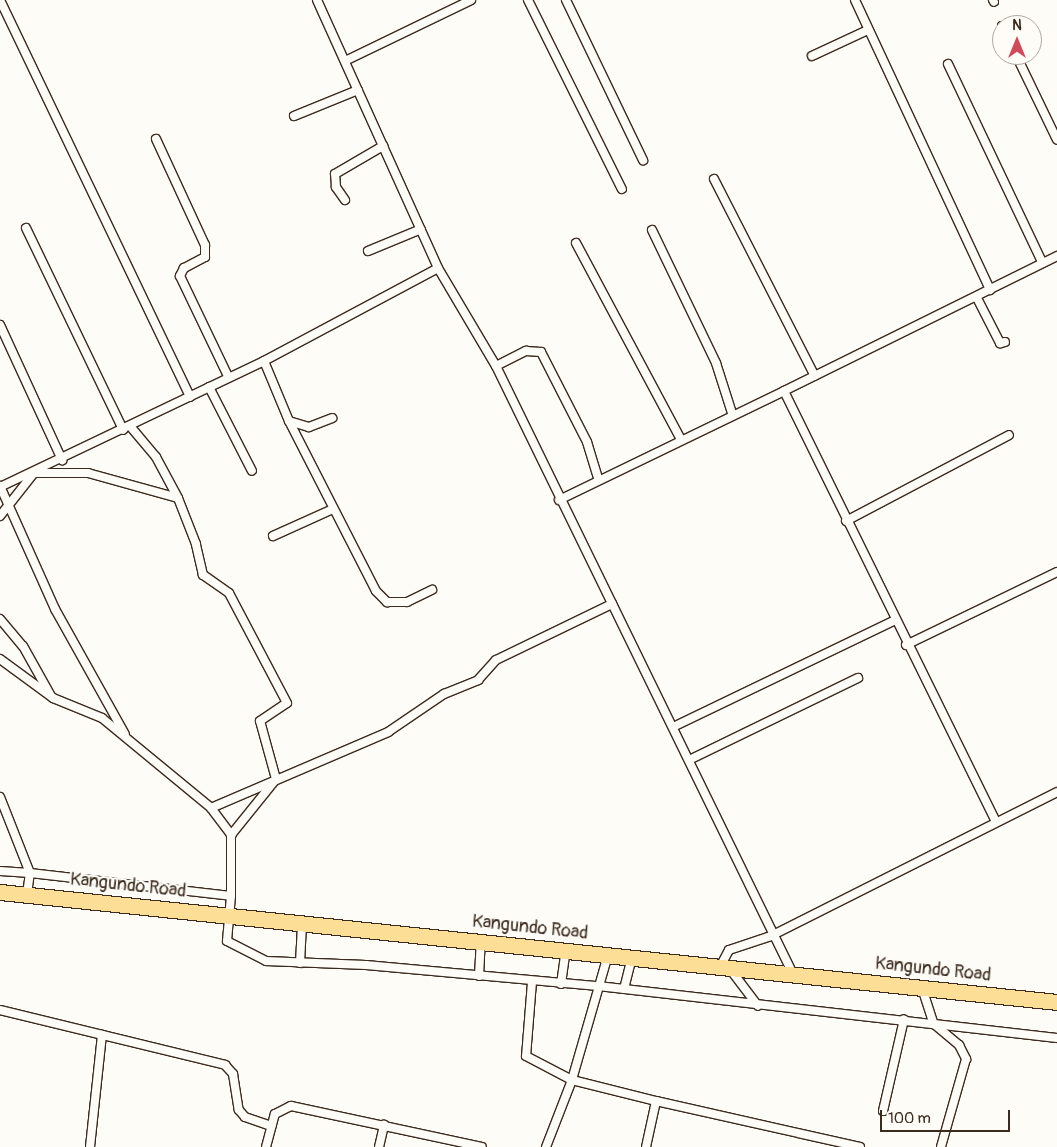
<!DOCTYPE html>
<html>
<head>
<meta charset="utf-8">
<style>
  body { margin:0 }
  #map { position:relative; width:1057px; height:1147px; overflow:hidden; background:#fdfcf7; font-family:Pangolin,sans-serif }
  div>[style] { position:absolute }
  .roads { filter:drop-shadow(1px 0 #3b2a1e) drop-shadow(-1px 0 #3b2a1e) drop-shadow(0 1px #3b2a1e) drop-shadow(0 -1px #3b2a1e) }
  .street>* { height:8px; margin:-4px; padding:0 4px; transform-origin:4px; border-radius:4px; background:#fdfcf7 }
  .highway>* { height:15px; margin:-7.5px; padding:0 7.5px; transform-origin:7.5px; border-radius:7.5px; background:#fcde96 }
  span { translate:-50% -50%; white-space:nowrap; text-align:center; line-height:1.15; -webkit-text-stroke:4.5px #fdfcf7; paint-order:stroke }
  .street-label { font-size:18px; color:#3b2a1e }
  .north { position:absolute; left:992px; top:15px; width:50px; height:50px; box-sizing:border-box; background:#fdfcf7; border:1px solid #afa8a0; border-radius:50%; rotate:0deg; font-size:14px; font-weight:700; line-height:20px; text-align:center; color:#3b2a1e }
  .north::after { content:''; display:block; margin:auto; width:18px; height:22px; background:#d1495b; clip-path:polygon(50% 0,100% 100%,50% 72%,0 100%) }
  .scale { position:absolute; left:880px; top:1110px; width:130px; height:22px; box-sizing:border-box; border:2px solid #3b2a1e; border-top:0; padding-left:6px; font-size:15px; line-height:18px; white-space:nowrap; color:#3b2a1e; -webkit-text-stroke:4px #fdfcf7; paint-order:stroke }
</style>
</head>
<body>
<div id="map">
  <div class="roads">
    <div class="street">
      <div style="left:0;top:0;width:440px;rotate:64.4deg"></div>
      <div style="left:317px;top:0;width:294px;rotate:65.7deg"></div>
      <div style="left:438px;top:268px;width:114px;rotate:59.4deg"></div>
      <div style="left:496px;top:366px;width:677px;rotate:63.97deg"></div>
      <div style="left:528px;top:0;width:211px;rotate:63.6deg"></div>
      <div style="left:566px;top:0;width:178px;rotate:64.3deg"></div>
      <div style="left:855px;top:0;width:320px;rotate:65deg"></div>
      <div style="left:993px;top:0;width:2px;rotate:63deg"></div>
      <div style="left:1002px;top:26px;width:1px;rotate:90deg"></div>
      <div style="left:1016px;top:55px;width:94px;rotate:64.2deg"></div>
      <div style="left:812px;top:56px;width:62px;rotate:-24.9deg"></div>
      <div style="left:345px;top:61px;width:140px;rotate:-25.8deg"></div>
      <div style="left:948px;top:64px;width:219px;rotate:64.6deg"></div>
      <div style="left:294px;top:116px;width:69px;rotate:-22.1deg"></div>
      <div style="left:156px;top:139px;width:117px;rotate:65.2deg"></div>
      <div style="left:205px;top:245px;width:12px;rotate:90deg"></div>
      <div style="left:205px;top:257px;width:24px;rotate:152deg"></div>
      <div style="left:184px;top:268px;width:9px;rotate:117deg"></div>
      <div style="left:180px;top:276px;width:111px;rotate:64.4deg"></div>
      <div style="left:714px;top:179px;width:221px;rotate:62.9deg"></div>
      <div style="left:345px;top:200px;width:16px;rotate:-125deg"></div>
      <div style="left:336px;top:187px;width:13px;rotate:-94deg"></div>
      <div style="left:335px;top:174px;width:56px;rotate:-30.3deg"></div>
      <div style="left:26px;top:228px;width:224px;rotate:64.3deg"></div>
      <div style="left:652px;top:230px;width:148px;rotate:64.3deg"></div>
      <div style="left:716px;top:363px;width:52px;rotate:72.3deg"></div>
      <div style="left:576px;top:243px;width:221px;rotate:61.9deg"></div>
      <div style="left:368px;top:251px;width:57px;rotate:-22.5deg"></div>
      <div style="left:977px;top:298px;width:51px;rotate:62.9deg"></div>
      <div style="left:1000px;top:343px;width:5px;rotate:-11deg"></div>
      <div style="left:0;top:325px;width:149px;rotate:65.3deg"></div>
      <div style="left:264px;top:361px;width:197px;rotate:-28.1deg"></div>
      <div style="left:496px;top:366px;width:34px;rotate:-27deg"></div>
      <div style="left:526px;top:351px;width:15px;rotate:4deg"></div>
      <div style="left:541px;top:352px;width:101px;rotate:62.9deg"></div>
      <div style="left:587px;top:442px;width:39px;rotate:73deg"></div>
      <div style="left:209px;top:387px;width:94px;rotate:62.9deg"></div>
      <div style="left:784px;top:391px;width:305px;rotate:-26.3deg"></div>
      <div style="left:289px;top:421px;width:191px;rotate:62.9deg"></div>
      <div style="left:376px;top:591px;width:16px;rotate:45deg"></div>
      <div style="left:387px;top:602px;width:20px"></div>
      <div style="left:407px;top:602px;width:28px;rotate:-26deg"></div>
      <div style="left:0;top:486px;width:135px;rotate:65.9deg"></div>
      <div style="left:55px;top:609px;width:143px;rotate:60.8deg"></div>
      <div style="left:0;top:487px;width:293px;rotate:-25.5deg"></div>
      <div style="left:264px;top:361px;width:65px;rotate:67.4deg"></div>
      <div style="left:289px;top:421px;width:21px;rotate:17deg"></div>
      <div style="left:309px;top:427px;width:25px;rotate:-21deg"></div>
      <div style="left:559px;top:500px;width:250px;rotate:-25.8deg"></div>
      <div style="left:784px;top:391px;width:479px;rotate:63.8deg"></div>
      <div style="left:0;top:516px;width:55px;rotate:-51.7deg"></div>
      <div style="left:34px;top:473px;width:54px"></div>
      <div style="left:88px;top:473px;width:93px;rotate:15.5deg"></div>
      <div style="left:846px;top:521px;width:184px;rotate:-27.8deg"></div>
      <div style="left:273px;top:536px;width:66px;rotate:-24.2deg"></div>
      <div style="left:0;top:619px;width:35px;rotate:50deg"></div>
      <div style="left:23px;top:646px;width:57px;rotate:60.8deg"></div>
      <div style="left:906px;top:645px;width:168px;rotate:-25.8deg"></div>
      <div style="left:0;top:659px;width:66px;rotate:36.3deg"></div>
      <div style="left:53px;top:698px;width:53px;rotate:22.2deg"></div>
      <div style="left:102px;top:718px;width:141px;rotate:39.5deg"></div>
      <div style="left:211px;top:808px;width:34px;rotate:53deg"></div>
      <div style="left:673px;top:727px;width:246px;rotate:-25.7deg"></div>
      <div style="left:689px;top:760px;width:188px;rotate:-25.9deg"></div>
      <div style="left:0;top:797px;width:82px;rotate:68.5deg"></div>
      <div style="left:30px;top:873px;width:30px;rotate:-176deg"></div>
      <div style="left:211px;top:808px;width:193px;rotate:-23.2deg"></div>
      <div style="left:388px;top:732px;width:68px;rotate:-34.2deg"></div>
      <div style="left:444px;top:694px;width:37px;rotate:-22deg"></div>
      <div style="left:478px;top:680px;width:27px;rotate:-48deg"></div>
      <div style="left:496px;top:660px;width:129px;rotate:-25.8deg"></div>
      <div style="left:27px;top:894px;width:21px;rotate:-82deg"></div>
      <div style="left:30px;top:873px;width:202px;rotate:6.5deg"></div>
      <div style="left:231px;top:896px;width:61px;rotate:-90deg"></div>
      <div style="left:231px;top:835px;width:72px;rotate:-51.2deg"></div>
      <div style="left:276px;top:779px;width:60px;rotate:-105.4deg"></div>
      <div style="left:260px;top:721px;width:32px;rotate:-34deg"></div>
      <div style="left:287px;top:703px;width:124px;rotate:-117.8deg"></div>
      <div style="left:229px;top:593px;width:32px;rotate:-145deg"></div>
      <div style="left:203px;top:575px;width:32px;rotate:-103deg"></div>
      <div style="left:196px;top:544px;width:49px;rotate:-111.4deg"></div>
      <div style="left:178px;top:498px;width:47px;rotate:-118.2deg"></div>
      <div style="left:156px;top:457px;width:40px;rotate:-130deg"></div>
      <div style="left:231px;top:896px;width:45px;rotate:95.1deg"></div>
      <div style="left:227px;top:941px;width:44px;rotate:27.1deg"></div>
      <div style="left:266px;top:961px;width:100px;rotate:2.3deg"></div>
      <div style="left:366px;top:965px;width:233px;rotate:5.2deg"></div>
      <div style="left:598px;top:986px;width:338px;rotate:6.5deg"></div>
      <div style="left:934px;top:1024px;width:33px;rotate:40deg"></div>
      <div style="left:959px;top:1045px;width:16px;rotate:63deg"></div>
      <div style="left:966px;top:1059px;width:91px;rotate:105.9deg"></div>
      <div style="left:608px;top:955px;width:130px;rotate:106.1deg"></div>
      <div style="left:572px;top:1080px;width:87px;rotate:14deg"></div>
      <div style="left:300px;top:963px;width:39px;rotate:-87deg"></div>
      <div style="left:720px;top:967px;width:19px;rotate:-62deg"></div>
      <div style="left:729px;top:950px;width:44px;rotate:-18.4deg"></div>
      <div style="left:771px;top:936px;width:320px;rotate:-26.7deg"></div>
      <div style="left:730px;top:969px;width:46px;rotate:52.9deg"></div>
      <div style="left:479px;top:976px;width:34px;rotate:-87deg"></div>
      <div style="left:532px;top:982px;width:74px;rotate:94.6deg"></div>
      <div style="left:526px;top:1056px;width:52px;rotate:27.6deg"></div>
      <div style="left:572px;top:1080px;width:72px;rotate:111.2deg"></div>
      <div style="left:561px;top:984px;width:34px;rotate:-82deg"></div>
      <div style="left:922px;top:988px;width:38px;rotate:72deg"></div>
      <div style="left:934px;top:1024px;width:124px;rotate:6.5deg"></div>
      <div style="left:624px;top:989px;width:33px;rotate:-76deg"></div>
      <div style="left:0;top:1010px;width:232px;rotate:13.7deg"></div>
      <div style="left:225px;top:1065px;width:12px;rotate:48deg"></div>
      <div style="left:233px;top:1074px;width:36px;rotate:81deg"></div>
      <div style="left:239px;top:1110px;width:9px;rotate:49deg"></div>
      <div style="left:245px;top:1117px;width:28px;rotate:19deg"></div>
      <div style="left:883px;top:1111px;width:94px;rotate:-77.1deg"></div>
      <div style="left:90px;top:1147px;width:113px;rotate:-83.9deg"></div>
      <div style="left:266px;top:1147px;width:34px;rotate:-75deg"></div>
      <div style="left:275px;top:1114px;width:18px;rotate:-27deg"></div>
      <div style="left:291px;top:1106px;width:195px;rotate:12.1deg"></div>
      <div style="left:379px;top:1147px;width:23px;rotate:-77deg"></div>
      <div style="left:646px;top:1147px;width:47px;rotate:-77.7deg"></div>
      <div style="left:656px;top:1101px;width:209px;rotate:12.7deg"></div>
    </div>
    <div class="highway">
      <div style="left:0;top:892px;width:1063px;rotate:5.94deg"></div>
    </div>
  </div>
  <div class="street-label">
    <span style="left:128px;top:886px;rotate:6deg">Kangundo Road</span>
    <span style="left:530px;top:928px;rotate:6deg">Kangundo Road</span>
    <span style="left:933px;top:970px;rotate:6deg">Kangundo Road</span>
  </div>
  <div class="north">N</div>
  <div class="scale">100 m</div>
</div>
</body>
</html>
